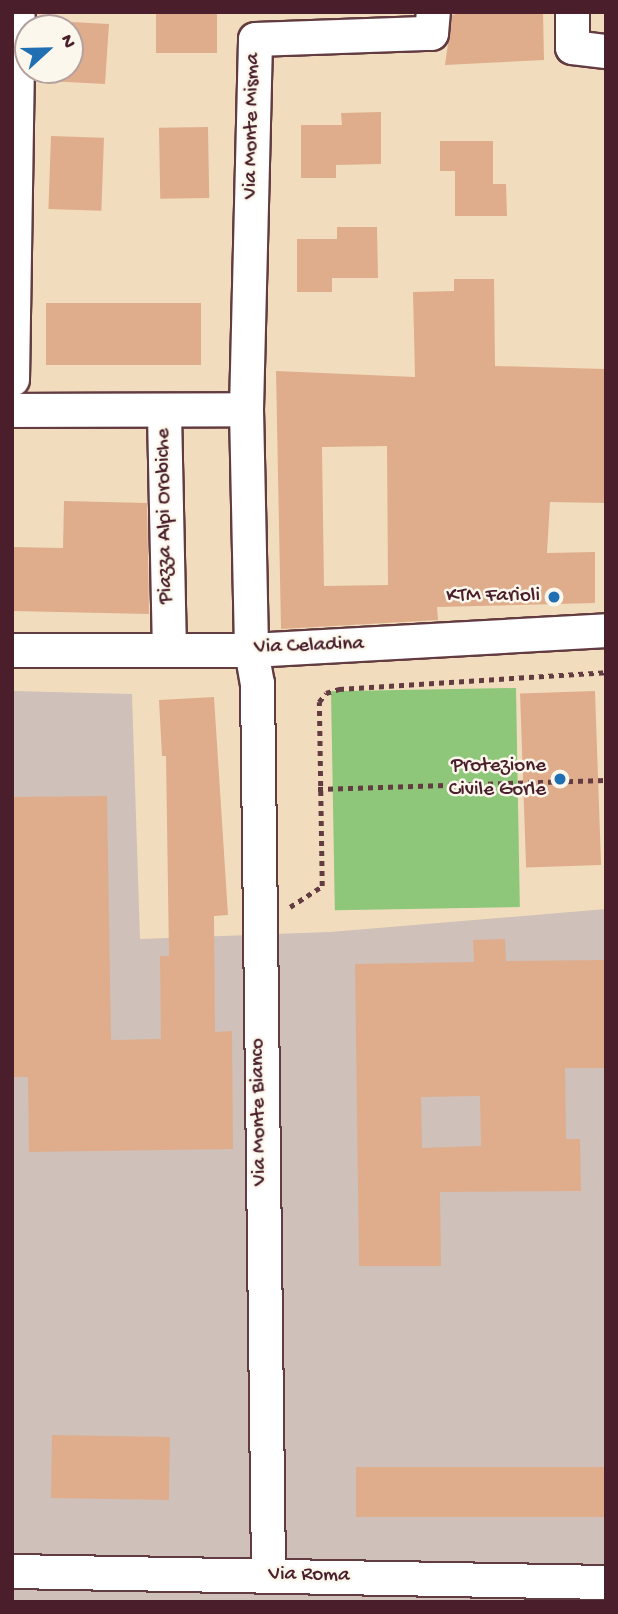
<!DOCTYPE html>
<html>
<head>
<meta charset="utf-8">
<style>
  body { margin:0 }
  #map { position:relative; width:618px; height:1614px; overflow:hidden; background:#f1ddbd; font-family:"Gochi Hand",sans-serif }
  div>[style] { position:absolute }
  .industrial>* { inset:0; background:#cfc0ba }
  .green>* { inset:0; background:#8ec67a; transform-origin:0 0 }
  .building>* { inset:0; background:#dfad8c; transform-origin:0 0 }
  .path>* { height:4.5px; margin-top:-2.25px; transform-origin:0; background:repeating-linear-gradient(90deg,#633c41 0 5px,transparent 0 10px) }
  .roads { filter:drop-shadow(2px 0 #633c41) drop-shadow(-2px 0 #633c41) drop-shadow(0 2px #633c41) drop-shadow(0 -2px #633c41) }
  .minor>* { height:33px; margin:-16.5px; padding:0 16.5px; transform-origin:16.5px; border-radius:16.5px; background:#fff }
  .dots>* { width:19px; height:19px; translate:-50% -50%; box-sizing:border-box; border:4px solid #fbf7ec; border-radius:50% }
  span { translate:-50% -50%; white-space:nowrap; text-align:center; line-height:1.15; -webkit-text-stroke:5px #fbf7ec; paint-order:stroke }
  .street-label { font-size:21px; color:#4a1f2b }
  .poi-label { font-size:21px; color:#4a1f2b }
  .right { translate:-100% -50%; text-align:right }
  .frame { position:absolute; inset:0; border:14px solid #4a1f2b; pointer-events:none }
  .north { position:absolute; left:14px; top:14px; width:70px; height:70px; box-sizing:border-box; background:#fbf7ec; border:2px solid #b4a19f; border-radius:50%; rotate:68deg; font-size:19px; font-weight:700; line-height:28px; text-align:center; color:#4a1f2b }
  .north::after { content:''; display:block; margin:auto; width:24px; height:32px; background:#1f6fb2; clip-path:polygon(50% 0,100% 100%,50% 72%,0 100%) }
</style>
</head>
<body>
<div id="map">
  <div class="industrial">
    <div style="clip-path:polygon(12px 691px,132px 694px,140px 939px,330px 932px,606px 909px,606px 1602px,12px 1602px)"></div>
  </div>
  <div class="green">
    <div style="left:516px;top:688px;width:219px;height:185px;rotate:89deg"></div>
  </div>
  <div class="building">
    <div style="left:156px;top:12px;width:61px;height:41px"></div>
    <div style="clip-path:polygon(465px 12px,543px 12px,544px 60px,445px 65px,452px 15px)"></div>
    <div style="clip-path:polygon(52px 21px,109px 24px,105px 84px,48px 81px,48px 70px,70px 70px,70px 28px,51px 28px)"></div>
    <div style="clip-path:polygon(381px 112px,381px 164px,336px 165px,336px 178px,301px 178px,301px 125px,342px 125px,341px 113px)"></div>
    <div style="left:208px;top:127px;width:71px;height:49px;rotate:89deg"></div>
    <div style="left:51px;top:136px;width:53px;height:73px;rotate:2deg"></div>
    <div style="clip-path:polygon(440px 141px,493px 141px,493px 184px,506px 184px,507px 216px,455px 216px,455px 171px,440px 171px)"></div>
    <div style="clip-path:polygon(337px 227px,377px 227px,378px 278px,332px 278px,332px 292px,297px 292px,297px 239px,337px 239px)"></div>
    <div style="clip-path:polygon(evenodd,454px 279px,494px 279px,495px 366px,606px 369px,606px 503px,550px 502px,547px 553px,595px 552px,595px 603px,437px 607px,438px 620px,281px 629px,276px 371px,415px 377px,413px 292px,454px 291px,454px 279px,387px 446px,388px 585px,324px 586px,322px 447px,387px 446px)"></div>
    <div style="left:201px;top:303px;width:62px;height:155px;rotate:90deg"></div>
    <div style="clip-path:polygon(64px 501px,147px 503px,149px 614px,12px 611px,12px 547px,63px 548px)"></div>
    <div style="left:595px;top:691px;width:174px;height:75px;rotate:88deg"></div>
    <div style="clip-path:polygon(214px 697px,228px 915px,214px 916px,215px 1032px,232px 1031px,233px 1149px,29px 1152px,28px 1077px,12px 1077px,12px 797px,107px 796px,111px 1040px,161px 1039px,160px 956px,169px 956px,166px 756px,162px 756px,159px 700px)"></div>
    <div style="clip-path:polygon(evenodd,505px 939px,506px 961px,606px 960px,606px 1068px,565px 1068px,566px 1139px,580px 1139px,581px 1191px,440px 1192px,441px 1266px,359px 1266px,355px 964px,474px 962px,473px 940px,505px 939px,480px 1096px,481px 1146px,422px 1148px,421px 1097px,480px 1096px)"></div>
    <div style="left:52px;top:1435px;width:118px;height:63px;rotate:1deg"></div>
    <div style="left:356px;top:1467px;width:250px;height:50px"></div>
  </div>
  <div class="path">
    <div style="left:318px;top:789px;width:288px;rotate:-1.8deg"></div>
    <div style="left:290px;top:907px;width:38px;rotate:-33deg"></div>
    <div style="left:322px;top:886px;width:184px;rotate:-90.9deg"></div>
    <div style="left:319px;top:702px;width:11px;rotate:-52deg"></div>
    <div style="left:326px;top:693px;width:14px;rotate:-17deg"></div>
    <div style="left:339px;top:689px;width:268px;rotate:-3.6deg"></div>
  </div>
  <div class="roads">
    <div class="minor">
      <div style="left:572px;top:12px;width:35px;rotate:90deg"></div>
      <div style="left:572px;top:47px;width:34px;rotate:7deg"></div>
      <div style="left:12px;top:379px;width:362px;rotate:-89.1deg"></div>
      <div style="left:246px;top:409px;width:370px;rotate:-88.6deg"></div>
      <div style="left:255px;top:39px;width:176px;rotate:-2deg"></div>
      <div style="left:431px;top:33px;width:21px;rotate:-85deg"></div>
      <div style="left:12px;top:410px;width:234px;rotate:-0.2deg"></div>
      <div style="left:246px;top:409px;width:241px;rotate:88.8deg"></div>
      <div style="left:251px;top:650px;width:34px;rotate:80deg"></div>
      <div style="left:257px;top:683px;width:892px;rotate:89.29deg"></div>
      <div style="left:164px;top:413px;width:235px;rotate:88.8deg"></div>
      <div style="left:12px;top:650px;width:239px"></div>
      <div style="left:251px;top:650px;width:356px;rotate:-3.2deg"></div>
      <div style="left:12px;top:1571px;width:594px;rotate:1.06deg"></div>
    </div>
  </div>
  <div class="dots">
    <div style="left:554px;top:597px;background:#1f6fb2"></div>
    <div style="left:560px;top:779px;background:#1f6fb2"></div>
  </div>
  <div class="street-label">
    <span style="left:253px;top:126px;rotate:-89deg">Via Monte Misma</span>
    <span style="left:166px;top:516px;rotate:-91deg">Piazza Alpi Orobiche</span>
    <span style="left:309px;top:647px;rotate:-2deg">Via Celadina</span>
    <span style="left:260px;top:1112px;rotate:-91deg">Via Monte Bianco</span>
    <span style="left:309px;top:1576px;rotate:1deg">Via Roma</span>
  </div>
  <div class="poi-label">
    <span class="right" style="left:540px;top:597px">KTM Farioli</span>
    <span class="right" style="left:546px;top:779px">Protezione<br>Civile Gorle</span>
  </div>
  <div class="frame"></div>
  <div class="north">N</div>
</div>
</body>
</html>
